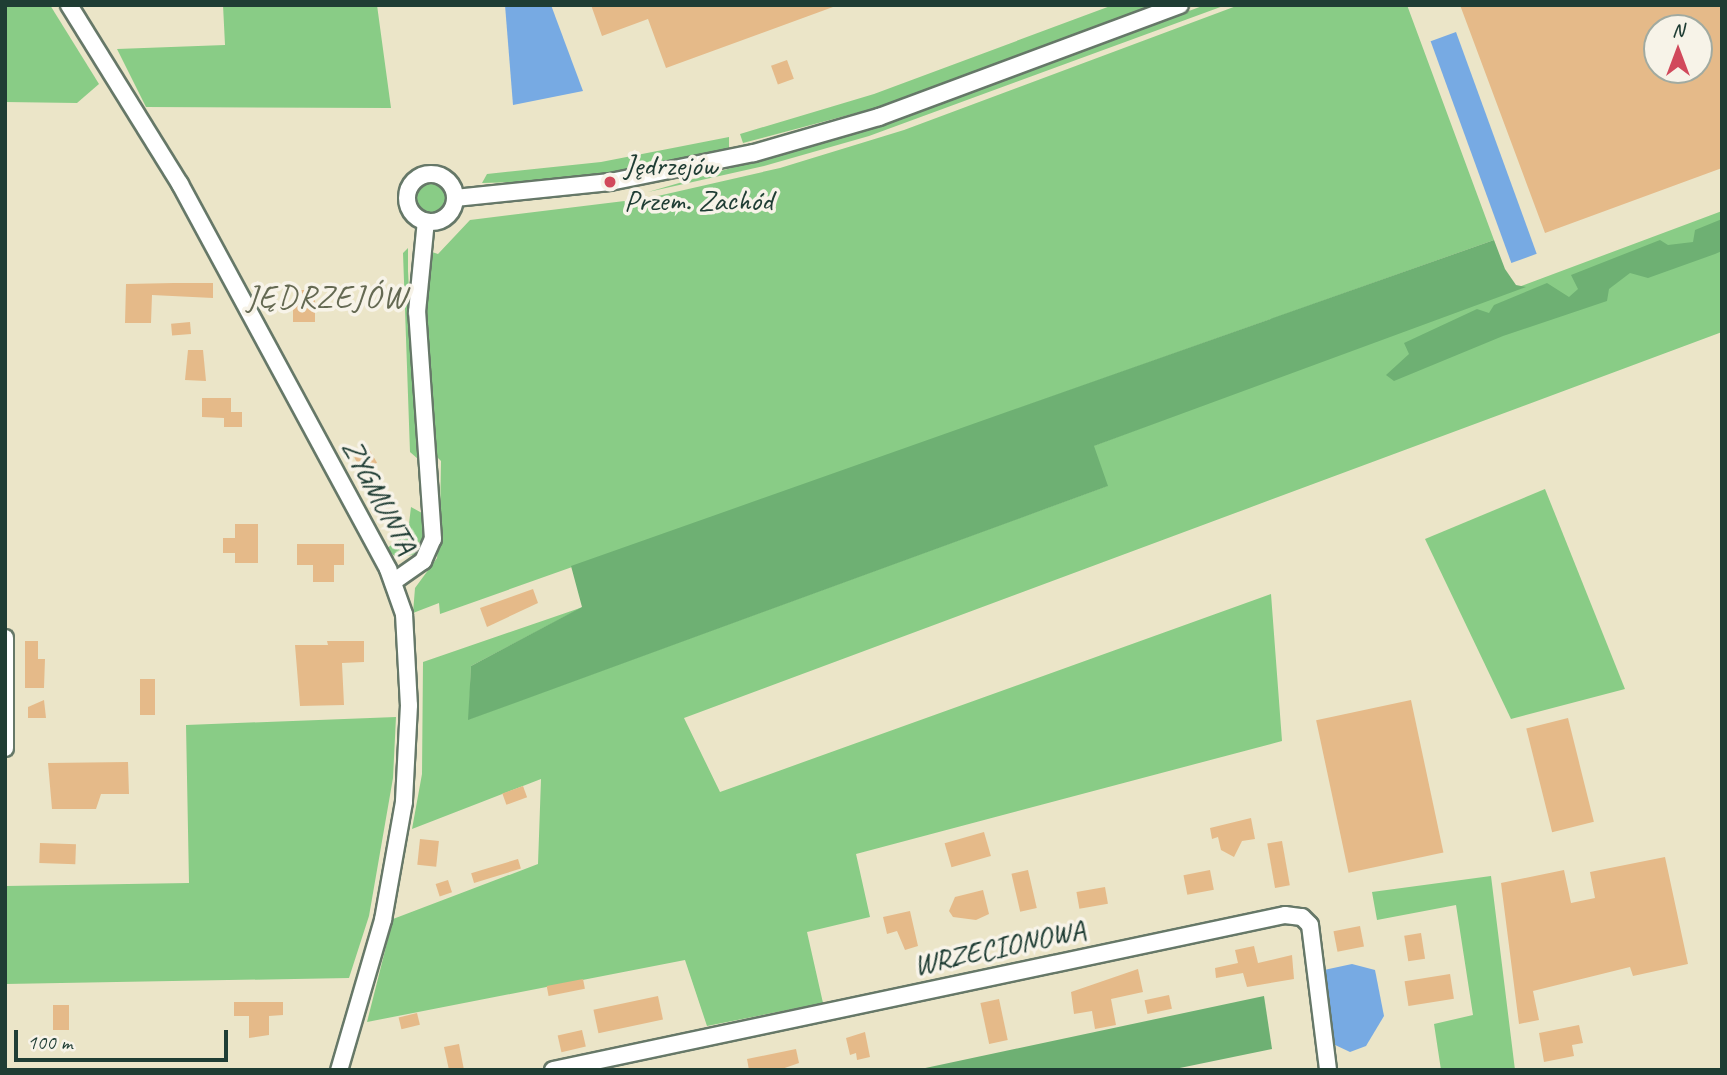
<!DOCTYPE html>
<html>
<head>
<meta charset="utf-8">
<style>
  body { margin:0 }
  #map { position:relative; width:1727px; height:1075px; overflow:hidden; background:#ebe5c8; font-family:Caveat,sans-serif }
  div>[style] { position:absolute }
  .green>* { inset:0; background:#89cc86 }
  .round { border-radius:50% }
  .forest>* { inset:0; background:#6eb073 }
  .water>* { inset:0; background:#77aae3; transform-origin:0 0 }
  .building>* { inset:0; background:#e5ba89; transform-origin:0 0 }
  .roads { filter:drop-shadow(2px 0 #667868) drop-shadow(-2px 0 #667868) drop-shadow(0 2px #667868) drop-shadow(0 -2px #667868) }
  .minor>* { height:16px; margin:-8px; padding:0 8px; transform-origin:8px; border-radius:8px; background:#fff }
  .minor>.ring { margin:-8px; padding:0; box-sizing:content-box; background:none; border:16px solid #fff; border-radius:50% }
  .dots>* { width:19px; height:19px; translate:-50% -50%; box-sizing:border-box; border:4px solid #f7f3e8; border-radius:50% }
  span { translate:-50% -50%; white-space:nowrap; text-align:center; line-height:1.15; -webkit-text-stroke:7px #f7f3e8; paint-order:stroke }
  .poi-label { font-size:30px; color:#1f3d34 }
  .left { translate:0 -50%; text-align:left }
  .street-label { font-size:30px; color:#1f3d34 }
  .neighbourhood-label { font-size:32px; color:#646952; letter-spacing:2px }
  .frame { position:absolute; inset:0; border:7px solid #1f3d34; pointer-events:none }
  .north { position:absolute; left:1643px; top:14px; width:70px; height:70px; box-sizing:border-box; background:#f7f3e8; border:2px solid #a1aaa0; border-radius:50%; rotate:0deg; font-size:19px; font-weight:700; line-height:28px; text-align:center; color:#1f3d34 }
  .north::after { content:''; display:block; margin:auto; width:24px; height:32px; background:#d1495b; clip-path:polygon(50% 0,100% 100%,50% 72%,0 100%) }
  .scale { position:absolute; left:14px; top:1030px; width:214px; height:32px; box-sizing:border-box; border:4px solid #1f3d34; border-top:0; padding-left:9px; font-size:21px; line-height:24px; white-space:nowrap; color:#1f3d34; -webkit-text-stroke:5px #f7f3e8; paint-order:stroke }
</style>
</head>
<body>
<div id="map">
  <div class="green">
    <div style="clip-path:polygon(5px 5px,50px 5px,99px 84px,77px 103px,5px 102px)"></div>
    <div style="clip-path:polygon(223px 5px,377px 5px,391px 108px,146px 107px,117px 49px,225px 45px)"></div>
    <div style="clip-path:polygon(1113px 5px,1157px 5px,886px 105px,743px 143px,740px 134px,874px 94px)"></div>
    <div style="clip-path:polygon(1205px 5px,1226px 5px,869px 136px,764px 166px,648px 192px,887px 123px)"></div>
    <div style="clip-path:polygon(1239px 5px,1407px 5px,1494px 240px,440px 614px,439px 603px,413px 613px,415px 588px,437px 558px,440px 521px,441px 461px,433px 453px,425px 284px,432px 252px,438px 254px,470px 220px,649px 198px,780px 168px,904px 130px)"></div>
    <div style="clip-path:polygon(729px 137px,729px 151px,666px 164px,548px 181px,482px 183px,487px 174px,601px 162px)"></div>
    <div class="round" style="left:417px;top:183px;width:30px;height:30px"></div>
    <div style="clip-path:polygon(1722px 211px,1722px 332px,684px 718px,720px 792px,1271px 594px,1282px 741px,856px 854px,870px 917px,807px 932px,823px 1003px,707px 1026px,685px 960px,367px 1022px,393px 919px,538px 864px,541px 779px,412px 829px,422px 774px,423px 662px,583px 607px,471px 666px,469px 719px,1107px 486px,1093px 446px)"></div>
    <div style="clip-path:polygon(408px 248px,408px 271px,418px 459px,410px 452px,403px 253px)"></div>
    <div style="clip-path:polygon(1545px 489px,1625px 689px,1511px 719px,1425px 539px)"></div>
    <div style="clip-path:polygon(411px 507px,422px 513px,425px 537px,417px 554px,397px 558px,386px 549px,408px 532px)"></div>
    <div style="clip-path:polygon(396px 717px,393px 778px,369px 916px,349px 978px,5px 984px,6px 886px,189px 883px,186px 725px)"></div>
    <div style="clip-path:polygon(1491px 876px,1515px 1070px,1441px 1070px,1434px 1024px,1473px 1015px,1456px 905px,1377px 920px,1372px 892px)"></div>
  </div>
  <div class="forest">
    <div style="clip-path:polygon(1722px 219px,1722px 251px,1715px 254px,1648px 278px,1630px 273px,1609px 289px,1607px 301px,1503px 336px,1394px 381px,1386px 375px,1409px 354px,1404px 343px,1477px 309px,1489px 313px,1494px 305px,1547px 283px,1569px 297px,1578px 289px,1571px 275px,1660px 240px,1668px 245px,1693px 242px,1695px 230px)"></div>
    <div style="clip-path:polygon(1494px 240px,1505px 269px,1516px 285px,1526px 287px,1094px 446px,1108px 486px,468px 720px,471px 666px,582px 607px,571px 566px)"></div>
    <div style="clip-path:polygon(1264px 996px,1272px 1049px,1170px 1070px,916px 1070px)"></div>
  </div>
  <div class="water">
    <div style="clip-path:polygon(505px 5px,551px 5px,583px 91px,513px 105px)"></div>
    <div style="left:1456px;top:32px;width:236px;height:27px;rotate:70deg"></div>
    <div style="clip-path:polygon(1352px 964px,1375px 970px,1384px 1016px,1366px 1046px,1350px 1052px,1333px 1044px,1324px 970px)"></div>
  </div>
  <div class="building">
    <div style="clip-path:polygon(591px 5px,833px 5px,833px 7px,666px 68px,648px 19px,602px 36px)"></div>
    <div style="clip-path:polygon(evenodd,1460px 5px,1722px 5px,1722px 168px,1545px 233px,1460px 5px,1657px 28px,1699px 28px,1699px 70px,1657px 70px,1657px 28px)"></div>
    <div style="left:787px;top:60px;width:20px;height:17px;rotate:70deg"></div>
    <div style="clip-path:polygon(174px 283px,213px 283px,213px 298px,152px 295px,151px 323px,125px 323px,126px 284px)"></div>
    <div style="left:293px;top:290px;width:22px;height:32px"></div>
    <div style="left:190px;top:322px;width:12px;height:19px;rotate:85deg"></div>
    <div style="clip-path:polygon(188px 350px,203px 350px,206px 381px,185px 380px)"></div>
    <div style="clip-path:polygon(202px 398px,231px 398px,231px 412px,242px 412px,242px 427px,224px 427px,224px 418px,202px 417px)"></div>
    <div style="left:369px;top:449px;width:16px;height:17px;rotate:60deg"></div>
    <div style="clip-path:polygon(235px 524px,258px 524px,258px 563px,235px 563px,235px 553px,223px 553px,223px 538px,235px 538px)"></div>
    <div style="clip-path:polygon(297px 544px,344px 544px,344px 565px,334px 565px,334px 582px,313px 582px,313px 565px,297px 565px)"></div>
    <div style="clip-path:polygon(533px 589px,538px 603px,487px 627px,480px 608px)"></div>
    <div style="clip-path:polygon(25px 641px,38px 641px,38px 659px,45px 659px,44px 688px,25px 688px)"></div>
    <div style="clip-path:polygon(327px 641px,364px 641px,364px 662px,342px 663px,344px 705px,300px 706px,295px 645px,328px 645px)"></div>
    <div style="left:140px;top:679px;width:15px;height:36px"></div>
    <div style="clip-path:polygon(44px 700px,46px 718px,28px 718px,28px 707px)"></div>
    <div style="left:1411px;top:700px;width:156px;height:97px;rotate:78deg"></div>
    <div style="left:1568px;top:718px;width:107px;height:43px;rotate:76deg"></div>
    <div style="clip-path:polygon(128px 762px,129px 794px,101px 794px,96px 809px,52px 809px,48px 763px)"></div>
    <div style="left:523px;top:786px;width:12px;height:22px;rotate:70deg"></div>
    <div style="clip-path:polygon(1251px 818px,1255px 839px,1242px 841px,1234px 857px,1221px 850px,1218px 837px,1212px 839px,1210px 828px)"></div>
    <div style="left:984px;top:832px;width:25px;height:41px;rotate:74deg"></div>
    <div style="left:420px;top:839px;width:19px;height:26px;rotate:6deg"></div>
    <div style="left:1282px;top:841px;width:45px;height:15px;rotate:80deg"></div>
    <div style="left:40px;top:843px;width:36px;height:20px;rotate:2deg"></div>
    <div style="clip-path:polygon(1665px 857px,1688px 964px,1633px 976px,1630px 967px,1533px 991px,1539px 1020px,1519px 1024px,1501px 883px,1564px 870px,1571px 903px,1595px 898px,1590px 872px)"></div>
    <div style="left:518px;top:859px;width:10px;height:49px;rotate:73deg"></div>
    <div style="left:1028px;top:870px;width:39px;height:17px;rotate:77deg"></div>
    <div style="left:1210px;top:870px;width:20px;height:27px;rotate:79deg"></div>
    <div style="left:448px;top:880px;width:13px;height:13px;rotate:72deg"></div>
    <div style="left:1105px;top:887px;width:17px;height:29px;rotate:80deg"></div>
    <div style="clip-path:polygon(983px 890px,989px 914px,976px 920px,953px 917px,949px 911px,955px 897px)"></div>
    <div style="clip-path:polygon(910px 911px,918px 946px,905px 950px,897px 931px,887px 934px,883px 917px)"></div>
    <div style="left:1360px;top:926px;width:21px;height:27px;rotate:79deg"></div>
    <div style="left:1421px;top:933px;width:26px;height:17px;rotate:81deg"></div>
    <div style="clip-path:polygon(1254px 946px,1258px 963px,1292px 955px,1294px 979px,1247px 987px,1243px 973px,1216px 978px,1215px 968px,1238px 963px,1235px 950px)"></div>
    <div style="clip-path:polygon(1138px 969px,1143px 992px,1111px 999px,1116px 1025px,1095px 1029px,1092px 1011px,1074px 1014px,1071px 992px)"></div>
    <div style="left:1450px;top:974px;width:25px;height:46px;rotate:81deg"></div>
    <div style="left:583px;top:979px;width:10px;height:37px;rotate:79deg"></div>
    <div style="left:1169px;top:995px;width:14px;height:25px;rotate:78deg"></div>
    <div style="left:658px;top:996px;width:24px;height:66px;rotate:78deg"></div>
    <div style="left:999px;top:999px;width:42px;height:19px;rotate:78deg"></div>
    <div style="clip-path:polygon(234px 1002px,283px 1002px,283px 1015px,269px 1016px,269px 1035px,249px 1038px,249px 1016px,234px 1016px)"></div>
    <div style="left:53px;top:1005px;width:16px;height:25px"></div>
    <div style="left:417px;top:1013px;width:12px;height:19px;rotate:76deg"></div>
    <div style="clip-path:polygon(1579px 1025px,1583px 1043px,1572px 1045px,1574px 1056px,1544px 1062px,1539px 1033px)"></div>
    <div style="left:582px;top:1030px;width:17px;height:25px;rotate:77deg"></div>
    <div style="clip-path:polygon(865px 1032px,870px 1057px,857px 1060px,856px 1053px,850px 1055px,846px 1038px)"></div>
    <div style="clip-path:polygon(459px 1044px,464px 1070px,449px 1070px,444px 1047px)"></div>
    <div style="clip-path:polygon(796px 1049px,799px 1063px,779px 1070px,749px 1070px,747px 1059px)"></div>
  </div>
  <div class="roads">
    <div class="minor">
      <div style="left:69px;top:5px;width:211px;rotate:58.2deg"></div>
      <div style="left:180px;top:184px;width:438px;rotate:61.6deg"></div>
      <div style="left:388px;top:569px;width:48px;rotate:70.4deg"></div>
      <div style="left:404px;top:614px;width:91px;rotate:86.9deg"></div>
      <div style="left:409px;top:705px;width:97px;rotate:93deg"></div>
      <div style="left:404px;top:802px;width:120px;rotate:100.1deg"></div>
      <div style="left:383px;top:920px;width:156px;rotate:106.3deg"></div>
      <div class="ring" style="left:407px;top:174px;width:32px;height:32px"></div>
      <div style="left:455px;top:198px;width:156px;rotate:-5.9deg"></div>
      <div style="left:610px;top:182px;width:147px;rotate:-11.4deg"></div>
      <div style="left:754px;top:153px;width:130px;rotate:-16.1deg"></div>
      <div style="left:879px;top:117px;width:321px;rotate:-20.4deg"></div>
      <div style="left:393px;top:582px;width:37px;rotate:-35deg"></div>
      <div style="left:423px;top:561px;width:24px;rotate:-66deg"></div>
      <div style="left:433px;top:539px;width:228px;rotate:-94deg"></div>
      <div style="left:417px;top:312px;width:91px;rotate:-84.4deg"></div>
      <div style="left:5px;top:638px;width:110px;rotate:90deg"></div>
      <div style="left:553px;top:1070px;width:748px;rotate:-11.96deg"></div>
      <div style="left:1285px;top:915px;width:17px;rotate:7deg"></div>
      <div style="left:1302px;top:917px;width:11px;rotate:45deg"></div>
      <div style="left:1310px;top:925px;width:146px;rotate:82.9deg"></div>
    </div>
  </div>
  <div class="dots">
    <div style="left:610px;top:182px;background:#d1495b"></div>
  </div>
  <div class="poi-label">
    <span class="left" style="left:624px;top:182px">Jędrzejów<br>Przem. Zachód</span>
  </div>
  <div class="street-label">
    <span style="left:380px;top:496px;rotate:62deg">ZYGMUNTA</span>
    <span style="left:999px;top:947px;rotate:-12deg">WRZECIONOWA</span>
  </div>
  <div class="neighbourhood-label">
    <span style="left:327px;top:297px">JĘDRZEJÓW</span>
  </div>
  <div class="frame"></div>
  <div class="north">N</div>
  <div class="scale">100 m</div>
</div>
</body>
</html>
